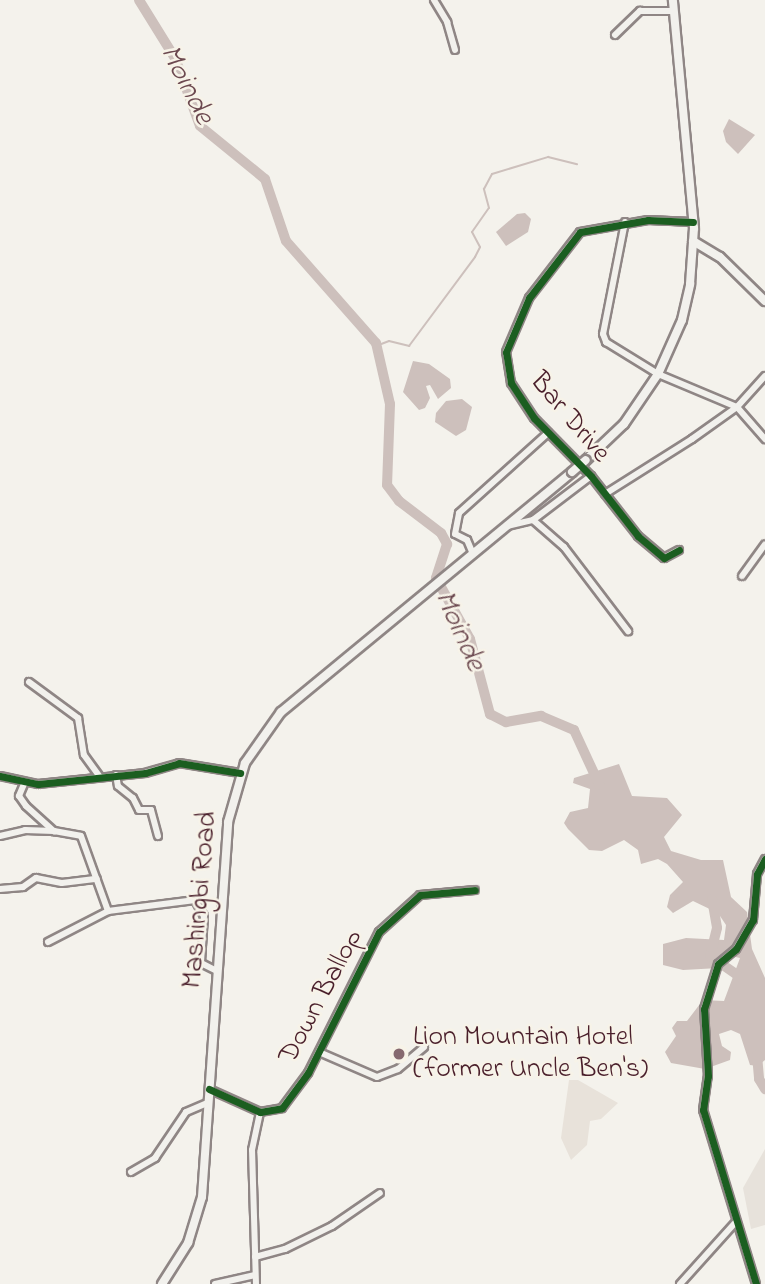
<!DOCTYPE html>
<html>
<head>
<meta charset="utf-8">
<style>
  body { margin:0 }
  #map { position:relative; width:765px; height:1284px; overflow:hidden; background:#f4f2ec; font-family:"Indie Flower",sans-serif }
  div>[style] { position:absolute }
  .built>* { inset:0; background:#e7e2db }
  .green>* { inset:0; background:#e8e2da }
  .water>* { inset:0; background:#cdc0bc }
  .stream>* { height:2px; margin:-1px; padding:0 1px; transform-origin:1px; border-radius:1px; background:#cdc0bc }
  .river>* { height:10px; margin:-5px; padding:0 5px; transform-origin:5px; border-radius:5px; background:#cdc0bc }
  .roads { filter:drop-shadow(2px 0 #8f8685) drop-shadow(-2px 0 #8f8685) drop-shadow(0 2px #8f8685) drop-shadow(0 -2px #8f8685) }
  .minor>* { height:6px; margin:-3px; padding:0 3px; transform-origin:3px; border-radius:3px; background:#f2f1ed }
  .major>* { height:8px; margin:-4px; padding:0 4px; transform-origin:4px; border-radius:4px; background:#f2f1ed }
  .bridges { filter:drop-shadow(2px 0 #8f8685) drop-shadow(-2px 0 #8f8685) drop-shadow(0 2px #8f8685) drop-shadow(0 -2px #8f8685) }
  .major-bridge>* { height:8px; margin:-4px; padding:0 4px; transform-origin:4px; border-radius:4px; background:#f2f1ed }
  .cycleway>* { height:7px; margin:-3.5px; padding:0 3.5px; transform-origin:3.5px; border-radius:3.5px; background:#1b5e20 }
  .dots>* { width:19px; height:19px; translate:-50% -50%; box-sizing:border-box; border:4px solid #f7f3e8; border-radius:50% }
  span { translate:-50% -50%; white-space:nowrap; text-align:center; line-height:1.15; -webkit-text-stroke:5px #f7f3e8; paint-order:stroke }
  .street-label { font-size:28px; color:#4a1f2b }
  .poi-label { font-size:28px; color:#4a1f2b }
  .left { translate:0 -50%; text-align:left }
  .water-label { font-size:30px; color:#6c4950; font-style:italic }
</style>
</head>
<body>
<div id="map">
  <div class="built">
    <div style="clip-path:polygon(765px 1149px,765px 1225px,751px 1229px,743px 1188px)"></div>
  </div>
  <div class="green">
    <div style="clip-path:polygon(569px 1080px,578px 1080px,618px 1103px,601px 1119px,590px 1121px,587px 1145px,571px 1160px,561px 1138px)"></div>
  </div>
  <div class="water">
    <div style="clip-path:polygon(729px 119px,755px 135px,738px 154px,726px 142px,723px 131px)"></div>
    <div style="clip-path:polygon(525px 213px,531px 219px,528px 232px,506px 246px,496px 232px,517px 214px)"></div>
    <div style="clip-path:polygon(413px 361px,429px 364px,450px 379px,451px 388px,438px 399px,430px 385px,426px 386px,430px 398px,425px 408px,419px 410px,403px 392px)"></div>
    <div style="clip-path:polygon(462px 399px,472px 407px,466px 430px,456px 436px,435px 422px,436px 413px,446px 401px)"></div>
    <div style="clip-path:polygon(619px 764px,632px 796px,667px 798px,682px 815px,664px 837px,671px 851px,701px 860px,723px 860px,731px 897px,747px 912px,752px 949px,765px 978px,765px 1060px,758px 1066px,750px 1065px,740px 1034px,731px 1030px,719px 1034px,722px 1046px,731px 1052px,730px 1060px,705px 1069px,671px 1063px,665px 1052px,676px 1036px,672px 1028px,677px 1021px,687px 1021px,703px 1000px,724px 1001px,740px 958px,731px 956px,719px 968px,683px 970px,663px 965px,663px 944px,686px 938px,724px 940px,726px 925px,718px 913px,693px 901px,673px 913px,667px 907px,670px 895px,683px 882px,667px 864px,658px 859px,641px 864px,638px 850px,624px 840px,602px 851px,589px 850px,568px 829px,564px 823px,570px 812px,588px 808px,590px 789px,573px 783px,574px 778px)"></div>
  </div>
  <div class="stream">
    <div style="left:376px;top:346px;width:14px;rotate:-21deg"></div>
    <div style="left:389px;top:341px;width:21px;rotate:14deg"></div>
    <div style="left:409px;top:346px;width:111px;rotate:-53.4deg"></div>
    <div style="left:475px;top:257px;width:11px;rotate:-63deg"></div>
    <div style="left:480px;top:247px;width:17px;rotate:-118deg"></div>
    <div style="left:472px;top:232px;width:29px;rotate:-55deg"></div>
    <div style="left:489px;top:208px;width:20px;rotate:-105deg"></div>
    <div style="left:484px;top:189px;width:17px;rotate:-62deg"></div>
    <div style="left:492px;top:174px;width:59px;rotate:-16.9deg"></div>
    <div style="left:548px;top:157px;width:30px;rotate:14deg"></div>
  </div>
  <div class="river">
    <div style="left:139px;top:0;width:68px;rotate:58.2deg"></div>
    <div style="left:175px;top:58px;width:72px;rotate:69.8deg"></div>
    <div style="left:200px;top:126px;width:84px;rotate:39.2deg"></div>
    <div style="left:265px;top:179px;width:65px;rotate:71.3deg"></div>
    <div style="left:286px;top:241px;width:136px;rotate:48.6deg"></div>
    <div style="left:376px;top:343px;width:63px;rotate:77.1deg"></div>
    <div style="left:390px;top:404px;width:81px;rotate:92.1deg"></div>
    <div style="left:387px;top:485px;width:20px;rotate:53deg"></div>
    <div style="left:399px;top:501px;width:53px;rotate:37.3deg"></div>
    <div style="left:441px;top:533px;width:13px;rotate:61deg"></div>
    <div style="left:447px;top:544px;width:36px;rotate:108deg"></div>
    <div style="left:436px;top:578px;width:70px;rotate:60.9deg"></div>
    <div style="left:470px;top:639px;width:78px;rotate:75.1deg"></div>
    <div style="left:490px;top:714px;width:18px;rotate:27deg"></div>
    <div style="left:506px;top:722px;width:36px;rotate:-10deg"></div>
    <div style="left:541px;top:716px;width:36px;rotate:23deg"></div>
    <div style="left:574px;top:730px;width:60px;rotate:65.2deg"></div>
    <div style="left:712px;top:899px;width:29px;rotate:80deg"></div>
    <div style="left:717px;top:928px;width:29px;rotate:104deg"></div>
    <div style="left:710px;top:956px;width:44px;rotate:34.8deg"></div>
    <div style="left:757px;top:1055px;width:24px;rotate:85deg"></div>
    <div style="left:759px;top:1079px;width:12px;rotate:59deg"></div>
  </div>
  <div class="roads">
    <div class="minor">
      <div style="left:434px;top:0;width:26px;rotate:59deg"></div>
      <div style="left:447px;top:22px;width:29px;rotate:74deg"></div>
      <div style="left:615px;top:35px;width:35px;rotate:-44deg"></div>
      <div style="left:640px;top:11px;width:33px"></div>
      <div style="left:625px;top:222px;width:114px;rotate:101.1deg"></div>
      <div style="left:603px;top:334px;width:9px;rotate:69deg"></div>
      <div style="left:606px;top:342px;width:61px;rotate:31.6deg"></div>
      <div style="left:658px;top:374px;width:86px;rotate:22.7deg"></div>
      <div style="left:737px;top:407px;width:43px;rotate:48.8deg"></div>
      <div style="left:605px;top:494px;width:103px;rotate:-32.3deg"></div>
      <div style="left:692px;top:439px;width:55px;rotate:-35.4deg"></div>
      <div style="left:737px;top:407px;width:42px;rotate:-47.9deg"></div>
      <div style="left:533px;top:520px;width:41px;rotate:41.1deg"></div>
      <div style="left:564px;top:547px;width:106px;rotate:52.7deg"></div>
      <div style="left:507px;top:526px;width:27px;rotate:-13deg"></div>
      <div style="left:533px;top:520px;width:73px;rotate:-37.2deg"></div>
      <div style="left:679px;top:550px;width:17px;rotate:152deg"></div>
      <div style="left:664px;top:558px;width:34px;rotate:-140deg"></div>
      <div style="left:638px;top:536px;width:76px;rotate:-128.1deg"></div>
      <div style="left:591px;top:476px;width:81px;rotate:-134.5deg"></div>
      <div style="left:534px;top:418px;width:42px;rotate:-123.3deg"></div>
      <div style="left:511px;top:383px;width:31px;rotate:-99deg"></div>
      <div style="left:506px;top:352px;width:59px;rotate:-66.9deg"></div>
      <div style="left:529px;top:298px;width:83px;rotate:-52.3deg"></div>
      <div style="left:580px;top:232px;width:69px;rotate:-10deg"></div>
      <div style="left:648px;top:220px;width:45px;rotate:2.5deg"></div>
      <div style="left:473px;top:554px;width:15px;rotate:-113deg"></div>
      <div style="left:467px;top:540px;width:13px;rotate:-153deg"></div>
      <div style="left:455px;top:534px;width:21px;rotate:-79deg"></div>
      <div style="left:459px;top:513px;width:120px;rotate:-42deg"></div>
      <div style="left:742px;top:576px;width:39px;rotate:-54deg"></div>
      <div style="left:29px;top:682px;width:61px;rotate:36.3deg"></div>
      <div style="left:78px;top:718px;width:37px;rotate:81deg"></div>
      <div style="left:84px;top:755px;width:26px;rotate:54deg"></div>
      <div style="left:116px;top:775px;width:11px;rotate:80deg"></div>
      <div style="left:118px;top:786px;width:19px;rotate:39deg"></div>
      <div style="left:133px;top:798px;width:13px;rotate:63deg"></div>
      <div style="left:139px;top:810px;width:12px"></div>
      <div style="left:151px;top:810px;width:27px;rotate:75deg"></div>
      <div style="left:0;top:776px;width:39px;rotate:12deg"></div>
      <div style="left:38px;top:784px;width:108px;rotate:-5.9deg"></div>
      <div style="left:145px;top:773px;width:35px;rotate:-16deg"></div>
      <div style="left:179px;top:763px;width:62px;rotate:9.3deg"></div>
      <div style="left:24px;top:784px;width:13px;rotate:113deg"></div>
      <div style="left:19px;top:796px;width:12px;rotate:55deg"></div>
      <div style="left:26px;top:806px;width:38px;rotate:42deg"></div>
      <div style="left:54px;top:831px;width:27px;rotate:10deg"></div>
      <div style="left:81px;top:836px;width:80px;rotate:70.2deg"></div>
      <div style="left:0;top:836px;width:26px;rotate:-13deg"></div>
      <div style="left:25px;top:830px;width:29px;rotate:2deg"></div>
      <div style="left:0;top:889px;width:23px;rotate:-5deg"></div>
      <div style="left:23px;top:887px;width:16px;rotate:-35deg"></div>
      <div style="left:36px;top:878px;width:26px;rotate:11deg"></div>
      <div style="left:62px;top:883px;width:35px;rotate:-7deg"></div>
      <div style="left:48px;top:942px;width:68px;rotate:-27.3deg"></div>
      <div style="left:108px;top:911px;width:88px;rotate:-7.2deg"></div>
      <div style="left:195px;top:900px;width:18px;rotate:61deg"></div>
      <div style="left:204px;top:916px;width:47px;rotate:93.7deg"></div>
      <div style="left:201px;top:963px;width:18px;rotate:27deg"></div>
      <div style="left:319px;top:1052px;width:63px;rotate:23.3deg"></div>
      <div style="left:377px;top:1077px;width:22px;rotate:-21deg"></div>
      <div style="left:398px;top:1069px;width:34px;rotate:-40deg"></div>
      <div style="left:209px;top:1089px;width:56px;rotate:24.3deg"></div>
      <div style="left:260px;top:1112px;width:22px;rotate:-10deg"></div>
      <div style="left:282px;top:1108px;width:44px;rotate:-53.4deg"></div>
      <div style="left:308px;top:1073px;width:158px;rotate:-63.3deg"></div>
      <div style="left:379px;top:932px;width:55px;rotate:-42.1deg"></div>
      <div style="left:420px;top:895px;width:55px;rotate:-5.2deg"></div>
      <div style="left:131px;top:1172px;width:28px;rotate:-30deg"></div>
      <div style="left:155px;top:1158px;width:55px;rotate:-56deg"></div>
      <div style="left:186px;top:1112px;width:23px;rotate:-23deg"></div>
      <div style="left:255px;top:1257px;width:31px;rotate:-15deg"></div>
      <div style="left:285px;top:1249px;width:52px;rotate:-26.1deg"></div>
      <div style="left:332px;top:1226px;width:58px;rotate:-34.5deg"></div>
      <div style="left:215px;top:1284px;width:41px;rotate:-12.7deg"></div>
      <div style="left:256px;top:1284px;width:134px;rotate:-91.7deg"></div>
      <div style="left:252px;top:1150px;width:39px;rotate:-78deg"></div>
      <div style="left:680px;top:1284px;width:81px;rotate:-48deg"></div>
      <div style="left:756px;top:1284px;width:182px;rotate:-106.9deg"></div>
      <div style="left:703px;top:1110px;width:34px;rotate:-82deg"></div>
      <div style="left:708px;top:1076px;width:67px;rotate:-93.4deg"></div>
      <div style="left:704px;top:1009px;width:47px;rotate:-72.7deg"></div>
      <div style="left:718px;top:964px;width:23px;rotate:-40deg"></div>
      <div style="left:736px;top:949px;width:34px;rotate:-60deg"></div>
      <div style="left:753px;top:920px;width:46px;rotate:-85deg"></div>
      <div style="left:757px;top:874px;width:17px;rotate:-62deg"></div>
    </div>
    <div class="major">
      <div style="left:693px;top:241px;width:31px;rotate:31deg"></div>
      <div style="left:720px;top:257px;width:63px;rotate:44.4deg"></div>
      <div style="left:586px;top:460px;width:52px;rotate:-43.5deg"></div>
      <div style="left:624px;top:424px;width:60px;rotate:-55.8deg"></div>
      <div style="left:658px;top:374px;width:59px;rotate:-66deg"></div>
      <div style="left:682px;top:320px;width:37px;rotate:-77deg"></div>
      <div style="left:690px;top:284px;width:56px;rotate:-85.9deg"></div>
      <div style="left:694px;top:228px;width:229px;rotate:-95.3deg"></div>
      <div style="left:162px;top:1284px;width:49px;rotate:-57.6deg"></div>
      <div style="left:188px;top:1243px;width:48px;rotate:-73.1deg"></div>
      <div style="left:202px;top:1197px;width:376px;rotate:-86deg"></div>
      <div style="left:228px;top:822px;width:61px;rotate:-73.9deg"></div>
      <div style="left:245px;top:763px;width:62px;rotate:-54.8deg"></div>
      <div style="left:281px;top:712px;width:377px;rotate:-39.5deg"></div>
    </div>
  </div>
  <div class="bridges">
    <div class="major-bridge">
      <div style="left:572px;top:472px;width:18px;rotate:-41deg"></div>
    </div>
  </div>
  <div class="cycleway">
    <div style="left:679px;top:550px;width:17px;rotate:152deg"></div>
    <div style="left:664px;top:558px;width:34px;rotate:-140deg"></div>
    <div style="left:638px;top:536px;width:76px;rotate:-128.1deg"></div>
    <div style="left:591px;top:476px;width:81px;rotate:-134.5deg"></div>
    <div style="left:534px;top:418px;width:42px;rotate:-123.3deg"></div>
    <div style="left:511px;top:383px;width:31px;rotate:-99deg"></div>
    <div style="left:506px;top:352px;width:59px;rotate:-66.9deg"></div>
    <div style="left:529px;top:298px;width:83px;rotate:-52.3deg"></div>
    <div style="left:580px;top:232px;width:69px;rotate:-10deg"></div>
    <div style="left:648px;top:220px;width:45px;rotate:2.5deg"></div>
    <div style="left:0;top:776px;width:39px;rotate:12deg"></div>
    <div style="left:38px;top:784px;width:108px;rotate:-5.9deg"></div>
    <div style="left:145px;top:773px;width:35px;rotate:-16deg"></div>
    <div style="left:179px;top:763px;width:62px;rotate:9.3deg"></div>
    <div style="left:209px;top:1089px;width:56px;rotate:24.3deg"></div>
    <div style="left:260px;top:1112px;width:22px;rotate:-10deg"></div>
    <div style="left:282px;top:1108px;width:44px;rotate:-53.4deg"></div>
    <div style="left:308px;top:1073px;width:158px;rotate:-63.3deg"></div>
    <div style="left:379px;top:932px;width:55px;rotate:-42.1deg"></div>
    <div style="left:420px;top:895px;width:55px;rotate:-5.2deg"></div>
    <div style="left:756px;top:1284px;width:182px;rotate:-106.9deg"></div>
    <div style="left:703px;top:1110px;width:34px;rotate:-82deg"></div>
    <div style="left:708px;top:1076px;width:67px;rotate:-93.4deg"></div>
    <div style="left:704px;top:1009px;width:47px;rotate:-72.7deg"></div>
    <div style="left:718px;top:964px;width:23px;rotate:-40deg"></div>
    <div style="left:736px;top:949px;width:34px;rotate:-60deg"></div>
    <div style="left:753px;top:920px;width:46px;rotate:-85deg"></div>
    <div style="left:757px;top:874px;width:17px;rotate:-62deg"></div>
  </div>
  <div class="dots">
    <div style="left:399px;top:1054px;background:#86696f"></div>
  </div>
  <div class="street-label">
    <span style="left:569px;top:418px;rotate:50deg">Bar Drive</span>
    <span style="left:201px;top:900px;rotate:-85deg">Mashingbi Road</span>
    <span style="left:322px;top:997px;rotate:-62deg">Down Ballop</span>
  </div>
  <div class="poi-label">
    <span class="left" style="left:413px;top:1054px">Lion Mountain Hotel<br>(former Uncle Ben's)</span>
  </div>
  <div class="water-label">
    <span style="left:186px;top:85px;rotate:63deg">Moinde</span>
    <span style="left:459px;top:631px;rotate:66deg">Moinde</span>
  </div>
</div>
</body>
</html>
